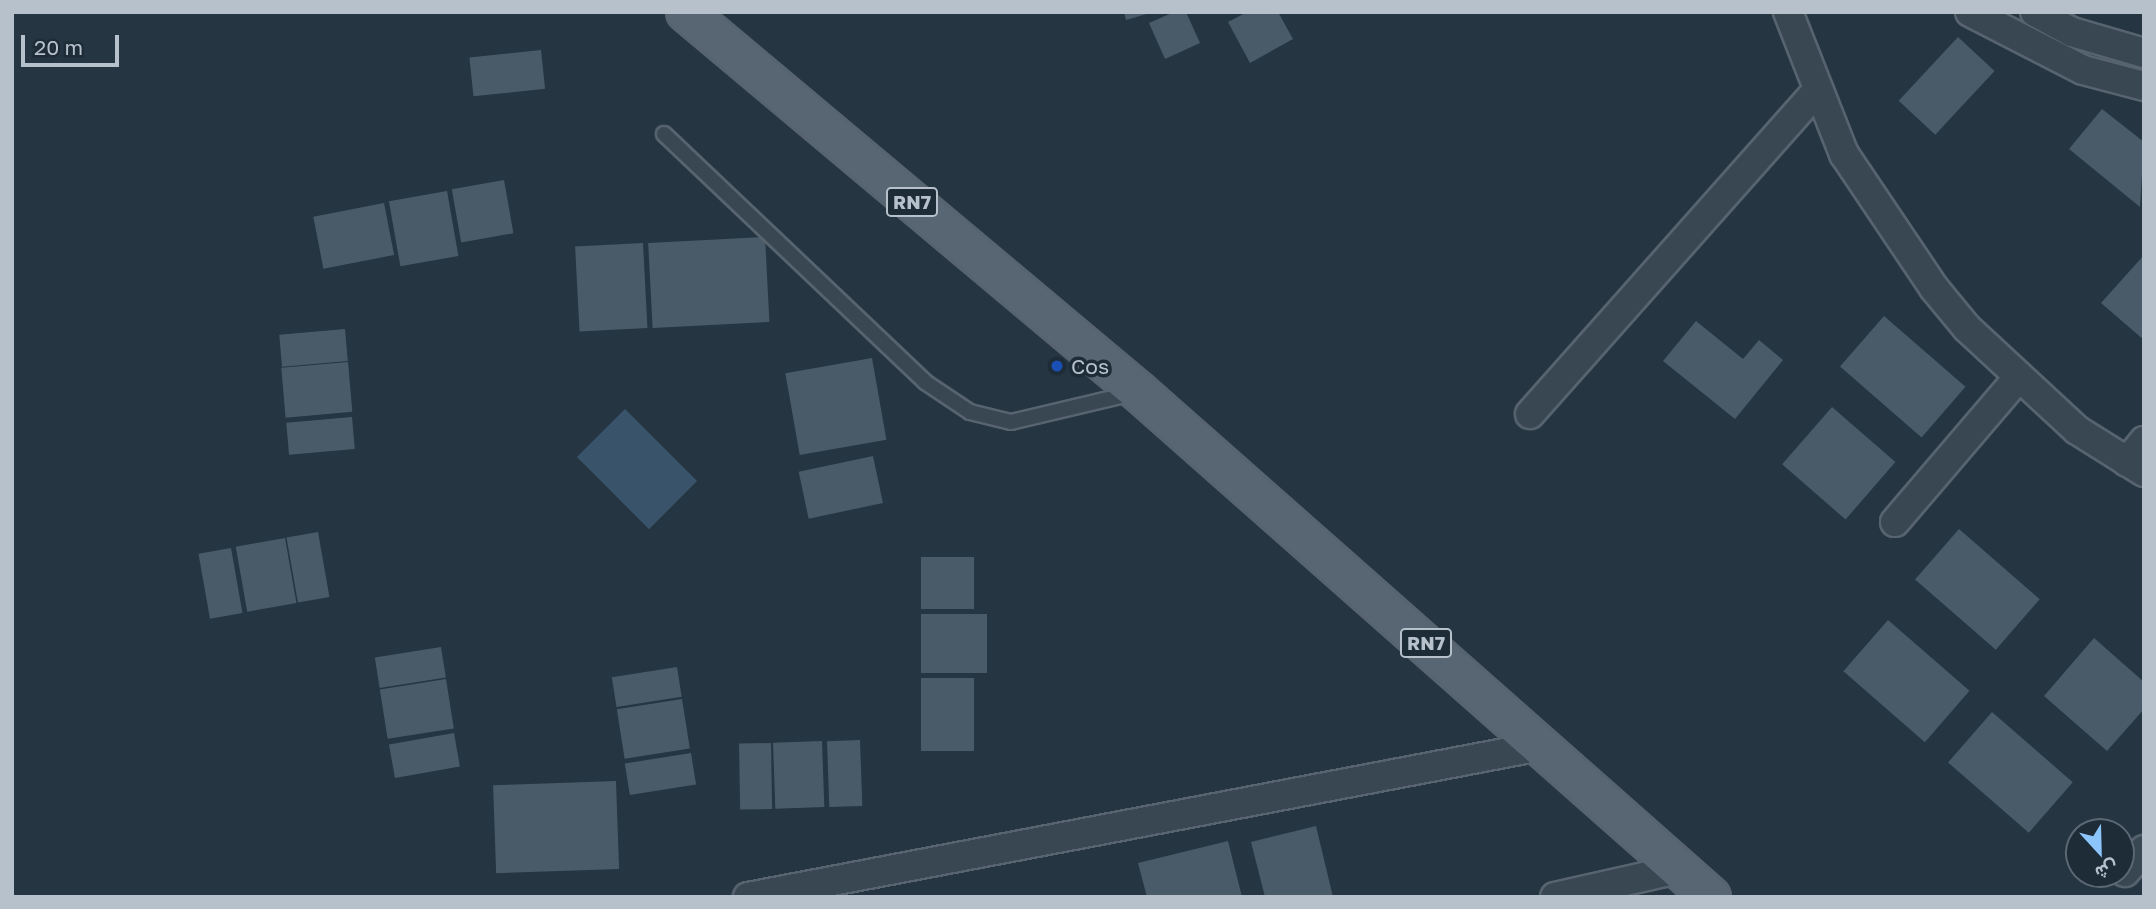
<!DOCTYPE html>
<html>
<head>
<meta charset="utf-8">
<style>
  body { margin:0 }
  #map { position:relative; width:2156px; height:909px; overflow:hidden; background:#253542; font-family:"Golos Text",Vazirmatn,sans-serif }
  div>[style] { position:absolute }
  .water>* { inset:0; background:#38536a; transform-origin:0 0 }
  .building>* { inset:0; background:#495b68; transform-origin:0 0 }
  .roads { filter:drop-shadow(2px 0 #57646f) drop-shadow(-2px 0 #57646f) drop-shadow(0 2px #57646f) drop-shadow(0 -2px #57646f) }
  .lane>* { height:14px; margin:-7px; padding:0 7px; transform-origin:7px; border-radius:7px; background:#394752 }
  .street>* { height:28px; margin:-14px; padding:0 14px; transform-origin:14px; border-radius:14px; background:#394752 }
  .primary>* { height:38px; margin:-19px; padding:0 19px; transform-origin:19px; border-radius:19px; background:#576672 }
  .dots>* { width:19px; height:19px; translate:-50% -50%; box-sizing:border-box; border:4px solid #1e2c37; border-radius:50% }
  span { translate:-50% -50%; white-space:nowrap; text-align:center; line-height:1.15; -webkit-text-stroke:7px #1e2c37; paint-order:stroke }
  .shield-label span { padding:2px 5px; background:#1e2c37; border:2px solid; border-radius:5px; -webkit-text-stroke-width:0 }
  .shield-label { font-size:19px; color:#b6c1cc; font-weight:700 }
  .poi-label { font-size:21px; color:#b6c1cc }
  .left { translate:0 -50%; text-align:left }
  .frame { position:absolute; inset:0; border:14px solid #b6c1cc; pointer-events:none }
  .north { position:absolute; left:2065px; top:818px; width:70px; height:70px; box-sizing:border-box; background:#1e2c37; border:2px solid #5b6873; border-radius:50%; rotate:158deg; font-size:19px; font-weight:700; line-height:28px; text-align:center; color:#b6c1cc }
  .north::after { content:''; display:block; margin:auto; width:24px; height:32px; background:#8bc5fc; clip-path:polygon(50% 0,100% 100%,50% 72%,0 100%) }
  .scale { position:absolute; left:21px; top:35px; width:98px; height:32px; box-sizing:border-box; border:4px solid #b6c1cc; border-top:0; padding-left:9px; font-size:21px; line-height:24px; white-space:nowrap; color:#b6c1cc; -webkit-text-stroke:5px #1e2c37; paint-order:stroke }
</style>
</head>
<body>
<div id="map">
  <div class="water">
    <div style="left:625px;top:409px;width:102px;height:68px;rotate:45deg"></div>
  </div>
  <div class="building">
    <div style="clip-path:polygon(1124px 12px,1150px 12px,1150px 13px,1126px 20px)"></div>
    <div style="clip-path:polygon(1174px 12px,1186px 12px,1200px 43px,1165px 59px,1149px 23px)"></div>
    <div style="clip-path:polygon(1247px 12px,1278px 12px,1293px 39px,1250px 63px,1228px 22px)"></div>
    <div style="left:1958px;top:37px;width:50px;height:87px;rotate:43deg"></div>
    <div style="left:541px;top:50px;width:39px;height:72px;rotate:84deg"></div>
    <div style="clip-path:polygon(2102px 109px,2144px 142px,2140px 207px,2069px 149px)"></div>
    <div style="left:504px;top:180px;width:54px;height:53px;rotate:80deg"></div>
    <div style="left:447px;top:191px;width:66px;height:59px;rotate:80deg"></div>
    <div style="left:384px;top:203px;width:53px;height:72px;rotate:79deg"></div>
    <div style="left:765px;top:237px;width:85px;height:117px;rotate:87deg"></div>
    <div style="left:643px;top:243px;width:85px;height:68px;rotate:87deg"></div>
    <div style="clip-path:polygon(2144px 255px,2144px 340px,2101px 303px)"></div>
    <div style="left:1884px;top:316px;width:108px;height:67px;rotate:41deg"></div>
    <div style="clip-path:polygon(1696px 321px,1743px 359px,1759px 340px,1783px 360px,1735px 419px,1663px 361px)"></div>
    <div style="left:345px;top:329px;width:32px;height:66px;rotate:85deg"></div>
    <div style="left:872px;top:358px;width:83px;height:88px;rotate:80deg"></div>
    <div style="left:348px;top:362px;width:50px;height:67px;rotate:85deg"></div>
    <div style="left:1832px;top:407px;width:84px;height:76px;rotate:41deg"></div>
    <div style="left:352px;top:417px;width:32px;height:66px;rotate:85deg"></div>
    <div style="left:873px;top:456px;width:48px;height:76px;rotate:78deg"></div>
    <div style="left:1959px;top:529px;width:107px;height:67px;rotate:41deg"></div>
    <div style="left:318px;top:532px;width:66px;height:32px;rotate:80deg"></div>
    <div style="left:285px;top:538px;width:66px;height:50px;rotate:80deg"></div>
    <div style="left:231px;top:548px;width:66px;height:33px;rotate:80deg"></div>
    <div style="left:921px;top:557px;width:53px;height:52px"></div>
    <div style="left:987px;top:614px;width:59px;height:66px;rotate:90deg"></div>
    <div style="left:1888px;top:620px;width:108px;height:68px;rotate:41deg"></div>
    <div style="clip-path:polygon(2094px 638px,2144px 682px,2144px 709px,2107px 751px,2044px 696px)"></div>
    <div style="left:441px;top:647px;width:31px;height:67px;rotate:81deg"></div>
    <div style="left:677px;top:667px;width:30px;height:66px;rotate:81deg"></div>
    <div style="left:921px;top:678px;width:53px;height:73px"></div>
    <div style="left:446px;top:679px;width:50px;height:67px;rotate:81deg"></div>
    <div style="left:682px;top:699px;width:50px;height:66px;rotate:81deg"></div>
    <div style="left:1992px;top:712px;width:107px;height:67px;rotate:41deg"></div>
    <div style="left:454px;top:733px;width:34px;height:66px;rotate:80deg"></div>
    <div style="left:860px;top:740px;width:66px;height:33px;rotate:88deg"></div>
    <div style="left:822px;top:741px;width:66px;height:49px;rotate:88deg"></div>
    <div style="left:771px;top:743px;width:66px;height:32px;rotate:89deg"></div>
    <div style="left:691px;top:753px;width:32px;height:67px;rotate:81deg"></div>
    <div style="left:616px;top:781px;width:88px;height:123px;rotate:88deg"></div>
    <div style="clip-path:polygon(1316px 826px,1333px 897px,1265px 897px,1251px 842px)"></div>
    <div style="clip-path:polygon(1228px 841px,1242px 897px,1147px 897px,1138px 863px)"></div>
  </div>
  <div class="roads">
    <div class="lane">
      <div style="left:664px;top:134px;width:360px;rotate:43.5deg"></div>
      <div style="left:925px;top:382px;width:54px;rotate:33.7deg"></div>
      <div style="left:970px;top:412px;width:42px;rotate:13.7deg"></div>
      <div style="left:1011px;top:422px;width:126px;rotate:-13.3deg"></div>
    </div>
    <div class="street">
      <div style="left:1788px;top:12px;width:153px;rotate:68.5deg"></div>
      <div style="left:1844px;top:154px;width:161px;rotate:56.1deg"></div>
      <div style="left:1934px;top:288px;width:52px;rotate:50.5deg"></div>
      <div style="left:1967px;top:328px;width:150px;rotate:42.8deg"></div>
      <div style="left:2077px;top:430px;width:79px;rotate:32.1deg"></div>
      <div style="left:1970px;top:12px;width:127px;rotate:27.2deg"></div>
      <div style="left:2083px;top:70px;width:63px;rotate:14.7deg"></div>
      <div style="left:2035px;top:12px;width:42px;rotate:28.4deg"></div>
      <div style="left:2072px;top:32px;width:75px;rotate:16.3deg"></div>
      <div style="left:1530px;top:414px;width:429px;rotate:-48.4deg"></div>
      <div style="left:2127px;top:462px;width:27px;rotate:-51deg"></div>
      <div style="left:1895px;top:522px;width:191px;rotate:-49.5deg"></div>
      <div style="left:2125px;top:872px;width:29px;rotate:-49deg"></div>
      <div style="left:748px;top:897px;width:807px;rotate:-10.78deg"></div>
      <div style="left:1555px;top:897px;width:126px;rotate:-12.8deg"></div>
    </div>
    <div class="primary">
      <div style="left:686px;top:12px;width:591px;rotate:39.99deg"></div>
      <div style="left:1139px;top:392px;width:763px;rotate:41.44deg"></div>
    </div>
  </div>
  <div class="dots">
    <div style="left:1057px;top:366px;background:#1a4fb4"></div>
  </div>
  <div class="shield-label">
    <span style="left:912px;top:202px">RN7</span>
    <span style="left:1426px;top:643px">RN7</span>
  </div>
  <div class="poi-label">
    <span class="left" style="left:1071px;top:366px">Cos</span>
  </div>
  <div class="frame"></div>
  <div class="north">ش</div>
  <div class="scale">20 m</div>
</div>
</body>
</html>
